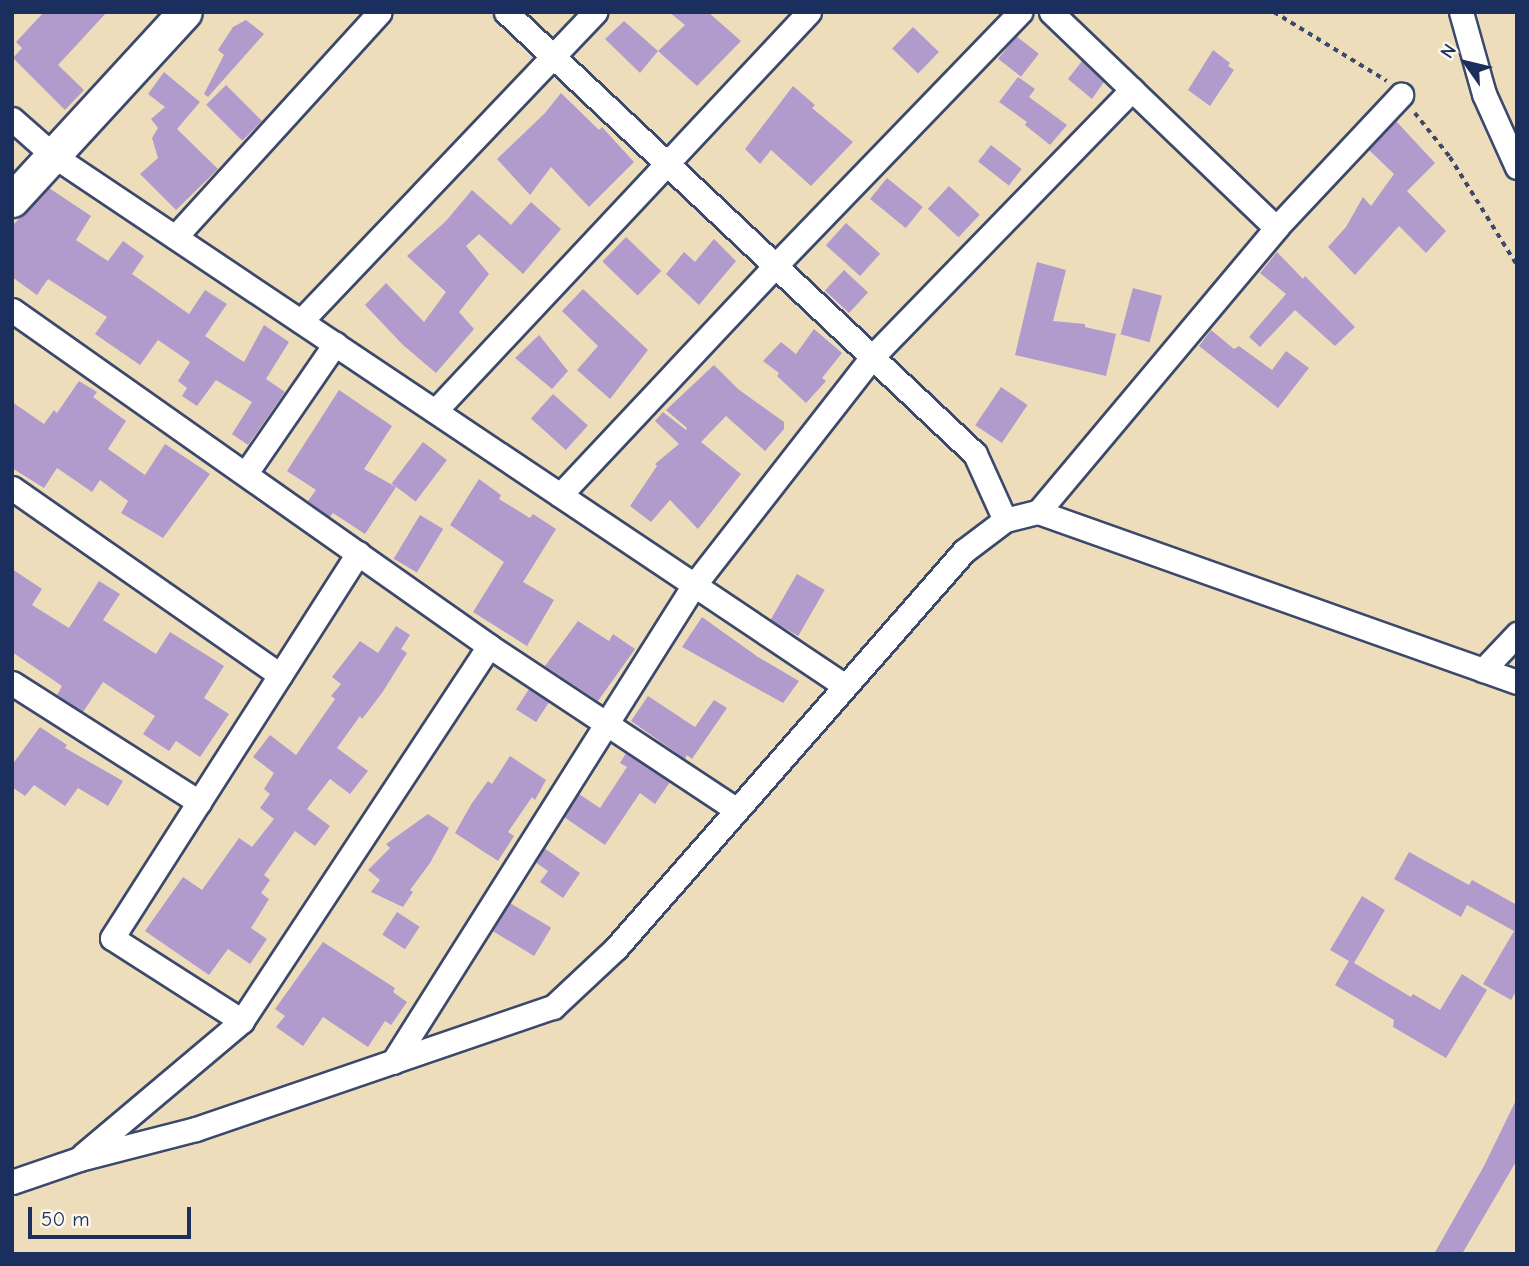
<!DOCTYPE html>
<html>
<head>
<meta charset="utf-8">
<style>
  body { margin:0 }
  #map { position:relative; width:1529px; height:1266px; overflow:hidden; background:#edb; font-family:"Comic Neue",sans-serif }
  div>[style] { position:absolute }
  .building>* { inset:0; background:#b19bcc; transform-origin:0 0 }
  .path>* { height:3.5px; margin-top:-1.75px; transform-origin:0; background:repeating-linear-gradient(90deg,#3b496c 0 5px,transparent 0 10px) }
  .roads { filter:drop-shadow(2px 0 #3b496c) drop-shadow(-2px 0 #3b496c) drop-shadow(0 2px #3b496c) drop-shadow(0 -2px #3b496c) }
  .street>* { height:23px; margin:-11.5px; padding:0 11.5px; transform-origin:11.5px; border-radius:11.5px; background:#fff }
  .secondary>* { height:33px; margin:-16.5px; padding:0 16.5px; transform-origin:16.5px; border-radius:16.5px; background:#fff }
  span { translate:-50% -50%; white-space:nowrap; text-align:center; line-height:1.15; -webkit-text-stroke:5px #fbf7ec; paint-order:stroke }
  .frame { position:absolute; inset:0; border:14px solid #1b2f5e; pointer-events:none }
  .north { position:absolute; left:1431px; top:28px; width:70px; height:70px; -webkit-text-stroke:5px #fbf7ec; paint-order:stroke; rotate:304deg; font-size:19px; font-weight:700; line-height:28px; text-align:center; color:#1b2f5e }
  .north::after { content:''; display:block; margin:auto; width:24px; height:32px; background:#1b2f5e; clip-path:polygon(50% 0,100% 100%,50% 72%,0 100%) }
  .scale { position:absolute; left:28px; top:1207px; width:163px; height:32px; box-sizing:border-box; border:4px solid #1b2f5e; border-top:0; padding-left:9px; font-size:21px; line-height:24px; white-space:nowrap; color:#1b2f5e; -webkit-text-stroke:5px #fbf7ec; paint-order:stroke }
</style>
</head>
<body>
<div id="map">
  <div class="building">
    <div style="clip-path:polygon(44px 12px,107px 12px,58px 65px,84px 90px,65px 110px,13px 58px,22px 48px,16px 42px)"></div>
    <div style="clip-path:polygon(669px 12px,708px 12px,741px 41px,697px 86px,658px 51px,685px 25px)"></div>
    <div style="clip-path:polygon(246px 20px,264px 34px,208px 97px,204px 94px,224px 55px,218px 50px,233px 27px)"></div>
    <div style="clip-path:polygon(624px 21px,658px 51px,640px 73px,605px 39px)"></div>
    <div style="left:913px;top:27px;width:36px;height:30px;rotate:44deg"></div>
    <div style="left:1016px;top:36px;width:29px;height:29px;rotate:38deg"></div>
    <div style="clip-path:polygon(1213px 50px,1230px 63px,1228px 66px,1234px 70px,1210px 106px,1188px 90px)"></div>
    <div style="clip-path:polygon(1082px 61px,1104px 82px,1092px 99px,1068px 79px)"></div>
    <div style="clip-path:polygon(164px 72px,200px 102px,177px 129px,218px 169px,176px 210px,140px 174px,158px 158px,152px 138px,158px 128px,151px 119px,165px 107px,148px 94px)"></div>
    <div style="clip-path:polygon(1018px 77px,1035px 89px,1029px 97px,1067px 125px,1050px 145px,1025px 125px,1027px 122px,999px 102px)"></div>
    <div style="left:226px;top:85px;width:51px;height:28px;rotate:45deg"></div>
    <div style="clip-path:polygon(793px 86px,815px 105px,812px 108px,853px 142px,811px 186px,771px 150px,760px 164px,745px 149px)"></div>
    <div style="clip-path:polygon(561px 93px,599px 130px,602px 127px,634px 162px,589px 207px,551px 167px,530px 195px,497px 159px,545px 113px)"></div>
    <div style="clip-path:polygon(1396px 121px,1435px 163px,1407px 191px,1446px 231px,1426px 253px,1399px 226px,1355px 275px,1328px 247px,1346px 227px,1363px 197px,1371px 206px,1394px 174px,1369px 150px)"></div>
    <div style="left:991px;top:145px;width:39px;height:21px;rotate:38deg"></div>
    <div style="left:887px;top:178px;width:46px;height:27px;rotate:39deg"></div>
    <div style="left:949px;top:186px;width:42px;height:31px;rotate:43deg"></div>
    <div style="clip-path:polygon(49px 188px,91px 216px,76px 240px,108px 261px,123px 241px,144px 256px,132px 274px,189px 314px,205px 290px,227px 304px,205px 336px,236px 357px,244px 362px,264px 325px,289px 342px,266px 379px,285px 392px,248px 445px,232px 434px,252px 402px,216px 380px,197px 406px,182px 396px,187px 388px,178px 381px,190px 362px,158px 340px,140px 365px,95px 334px,107px 317px,48px 279px,37px 295px,12px 277px,12px 226px)"></div>
    <div style="clip-path:polygon(472px 190px,511px 225px,531px 202px,561px 229px,523px 274px,479px 234px,466px 246px,489px 274px,459px 312px,474px 329px,436px 373px,403px 345px,365px 305px,386px 283px,424px 322px,446px 292px,407px 256px,446px 221px)"></div>
    <div style="left:846px;top:223px;width:46px;height:30px;rotate:42deg"></div>
    <div style="left:626px;top:237px;width:49px;height:34px;rotate:44deg"></div>
    <div style="clip-path:polygon(714px 239px,736px 261px,699px 305px,666px 274px,684px 252px,695px 262px)"></div>
    <div style="clip-path:polygon(1277px 252px,1303px 279px,1305px 276px,1355px 327px,1335px 346px,1295px 310px,1260px 347px,1249px 337px,1286px 294px,1260px 273px)"></div>
    <div style="clip-path:polygon(1037px 262px,1066px 270px,1053px 321px,1085px 324px,1085px 327px,1116px 334px,1106px 376px,1015px 355px)"></div>
    <div style="left:844px;top:270px;width:33px;height:28px;rotate:43deg"></div>
    <div style="left:1133px;top:288px;width:30px;height:48px;rotate:15deg"></div>
    <div style="clip-path:polygon(583px 289px,648px 350px,610px 399px,577px 370px,598px 346px,562px 311px)"></div>
    <div style="clip-path:polygon(814px 329px,842px 353px,822px 378px,826px 381px,806px 403px,777px 376px,779px 373px,763px 361px,781px 342px,796px 354px)"></div>
    <div style="clip-path:polygon(1211px 330px,1234px 349px,1239px 346px,1272px 370px,1286px 351px,1309px 368px,1278px 408px,1199px 346px)"></div>
    <div style="clip-path:polygon(539px 335px,568px 371px,552px 389px,515px 358px)"></div>
    <div style="clip-path:polygon(714px 365px,738px 389px,784px 422px,784px 429px,765px 451px,726px 416px,701px 442px,741px 474px,698px 529px,670px 500px,651px 522px,630px 506px,657px 466px,655px 464px,679px 444px,655px 421px,663px 412px,686px 430px,687px 428px,666px 410px)"></div>
    <div style="clip-path:polygon(79px 381px,97px 392px,93px 397px,126px 421px,108px 449px,145px 475px,165px 444px,210px 474px,163px 538px,121px 513px,128px 501px,100px 480px,92px 492px,57px 468px,44px 488px,12px 468px,12px 402px,44px 424px,54px 410px,57px 413px)"></div>
    <div style="left:1001px;top:387px;width:32px;height:46px;rotate:34deg"></div>
    <div style="clip-path:polygon(339px 390px,392px 426px,364px 469px,396px 487px,365px 534px,333px 513px,330px 517px,308px 501px,316px 490px,287px 471px)"></div>
    <div style="left:553px;top:394px;width:47px;height:33px;rotate:42deg"></div>
    <div style="left:423px;top:442px;width:30px;height:52px;rotate:37deg"></div>
    <div style="clip-path:polygon(479px 479px,501px 495px,499px 499px,530px 518px,533px 514px,556px 529px,523px 582px,554px 600px,527px 646px,473px 612px,504px 562px,450px 525px)"></div>
    <div style="left:420px;top:515px;width:27px;height:51px;rotate:31deg"></div>
    <div style="clip-path:polygon(12px 569px,42px 589px,32px 605px,69px 628px,99px 581px,120px 594px,103px 620px,156px 654px,170px 632px,224px 666px,204px 698px,229px 714px,200px 757px,176px 741px,169px 751px,143px 734px,155px 716px,103px 682px,83px 712px,57px 695px,62px 686px,12px 652px)"></div>
    <div style="left:797px;top:574px;width:32px;height:53px;rotate:30deg"></div>
    <div style="clip-path:polygon(702px 617px,758px 657px,799px 681px,783px 703px,682px 647px)"></div>
    <div style="clip-path:polygon(578px 621px,609px 641px,613px 634px,635px 649px,598px 701px,545px 666px)"></div>
    <div style="clip-path:polygon(396px 626px,410px 635px,401px 649px,407px 653px,382px 693px,362px 719px,360px 716px,337px 748px,368px 771px,350px 794px,330px 779px,307px 809px,330px 826px,315px 846px,295px 831px,264px 875px,270px 880px,261px 893px,269px 899px,251px 928px,267px 939px,250px 964px,228px 949px,209px 975px,145px 931px,183px 877px,202px 890px,239px 838px,252px 847px,274px 819px,260px 808px,270px 794px,264px 789px,274px 773px,253px 757px,270px 735px,296px 755px,335px 699px,331px 696px,341px 684px,332px 677px,360px 641px,378px 653px)"></div>
    <div style="left:529px;top:689px;width:24px;height:24px;rotate:33deg"></div>
    <div style="clip-path:polygon(648px 696px,695px 727px,714px 700px,727px 708px,692px 759px,687px 755px,685px 759px,631px 721px)"></div>
    <div style="clip-path:polygon(40px 727px,67px 745px,65px 748px,123px 781px,108px 806px,78px 788px,65px 806px,34px 785px,25px 796px,12px 787px,12px 765px)"></div>
    <div style="clip-path:polygon(626px 753px,670px 782px,655px 804px,640px 793px,605px 845px,564px 817px,579px 794px,600px 808px,627px 767px,620px 763px)"></div>
    <div style="clip-path:polygon(510px 756px,546px 780px,535px 800px,532px 797px,508px 832px,514px 836px,498px 861px,455px 833px,472px 803px,488px 781px,492px 784px)"></div>
    <div style="clip-path:polygon(428px 814px,449px 828px,430px 863px,410px 890px,413px 892px,403px 907px,371px 892px,380px 880px,368px 870px,390px 848px,386px 844px)"></div>
    <div style="clip-path:polygon(544px 848px,580px 873px,563px 898px,540px 882px,548px 871px,535px 862px)"></div>
    <div style="clip-path:polygon(1409px 852px,1469px 885px,1472px 880px,1517px 905px,1517px 990px,1511px 1000px,1483px 984px,1514px 931px,1467px 905px,1461px 917px,1394px 879px)"></div>
    <div style="clip-path:polygon(1362px 896px,1385px 910px,1354px 963px,1411px 997px,1413px 994px,1440px 1010px,1462px 974px,1487px 990px,1446px 1058px,1393px 1027px,1394px 1020px,1335px 985px,1349px 961px,1330px 950px)"></div>
    <div style="left:510px;top:903px;width:48px;height:33px;rotate:31deg"></div>
    <div style="left:397px;top:912px;width:27px;height:27px;rotate:33deg"></div>
    <div style="clip-path:polygon(323px 942px,395px 988px,393px 992px,407px 1002px,391px 1025px,385px 1021px,368px 1047px,323px 1017px,303px 1046px,276px 1027px,285px 1016px,275px 1009px)"></div>
    <div style="clip-path:polygon(1517px 1098px,1517px 1160px,1462px 1254px,1434px 1254px,1484px 1166px)"></div>
  </div>
  <div class="path">
    <div style="left:1274px;top:12px;width:132px;rotate:31.4deg"></div>
    <div style="left:1415px;top:113px;width:56px;rotate:51.5deg"></div>
    <div style="left:1450px;top:157px;width:127px;rotate:58.2deg"></div>
  </div>
  <div class="roads">
    <div class="street">
      <div style="left:506px;top:12px;width:644px;rotate:43.3deg"></div>
      <div style="left:975px;top:454px;width:72px;rotate:65.6deg"></div>
      <div style="left:1051px;top:12px;width:312px;rotate:43.8deg"></div>
      <div style="left:1276px;top:228px;width:183px;rotate:-46.8deg"></div>
      <div style="left:1461px;top:12px;width:85px;rotate:74.3deg"></div>
      <div style="left:1484px;top:94px;width:80px;rotate:65.7deg"></div>
      <div style="left:12px;top:119px;width:56px;rotate:41.4deg"></div>
      <div style="left:54px;top:156px;width:952px;rotate:33.82deg"></div>
      <div style="left:175px;top:237px;width:304px;rotate:-47.7deg"></div>
      <div style="left:12px;top:310px;width:583px;rotate:35.16deg"></div>
      <div style="left:489px;top:646px;width:449px;rotate:123.4deg"></div>
      <div style="left:242px;top:1021px;width:208px;rotate:139.9deg"></div>
      <div style="left:301px;top:321px;width:427px;rotate:-46.4deg"></div>
      <div style="left:435px;top:411px;width:547px;rotate:-46.85deg"></div>
      <div style="left:246px;top:473px;width:157px;rotate:-55.4deg"></div>
      <div style="left:12px;top:488px;width:327px;rotate:34.9deg"></div>
      <div style="left:560px;top:495px;width:314px;rotate:-46.8deg"></div>
      <div style="left:775px;top:266px;width:353px;rotate:-46deg"></div>
      <div style="left:1038px;top:512px;width:371px;rotate:-50deg"></div>
      <div style="left:489px;top:646px;width:297px;rotate:33.5deg"></div>
      <div style="left:1483px;top:670px;width:50px;rotate:-46.6deg"></div>
      <div style="left:12px;top:683px;width:222px;rotate:32.5deg"></div>
      <div style="left:242px;top:1021px;width:154px;rotate:-147.4deg"></div>
      <div style="left:112px;top:938px;width:457px;rotate:-57.4deg"></div>
      <div style="left:393px;top:1062px;width:564px;rotate:-57.75deg"></div>
      <div style="left:694px;top:585px;width:289px;rotate:-52deg"></div>
      <div style="left:872px;top:357px;width:373px;rotate:-45.8deg"></div>
      <div style="left:12px;top:1182px;width:71px;rotate:-18.9deg"></div>
      <div style="left:79px;top:1159px;width:121px;rotate:-14.4deg"></div>
      <div style="left:196px;top:1129px;width:377px;rotate:-18.9deg"></div>
      <div style="left:553px;top:1007px;width:86px;rotate:-43.1deg"></div>
      <div style="left:616px;top:948px;width:528px;rotate:-48.76deg"></div>
      <div style="left:964px;top:551px;width:51px;rotate:-37.1deg"></div>
      <div style="left:1005px;top:520px;width:34px;rotate:-14deg"></div>
      <div style="left:1038px;top:512px;width:508px;rotate:19.54deg"></div>
    </div>
    <div class="secondary">
      <div style="left:12px;top:200px;width:255px;rotate:-47.4deg"></div>
    </div>
  </div>
  <div class="frame"></div>
  <div class="north">N</div>
  <div class="scale">50 m</div>
</div>
</body>
</html>
